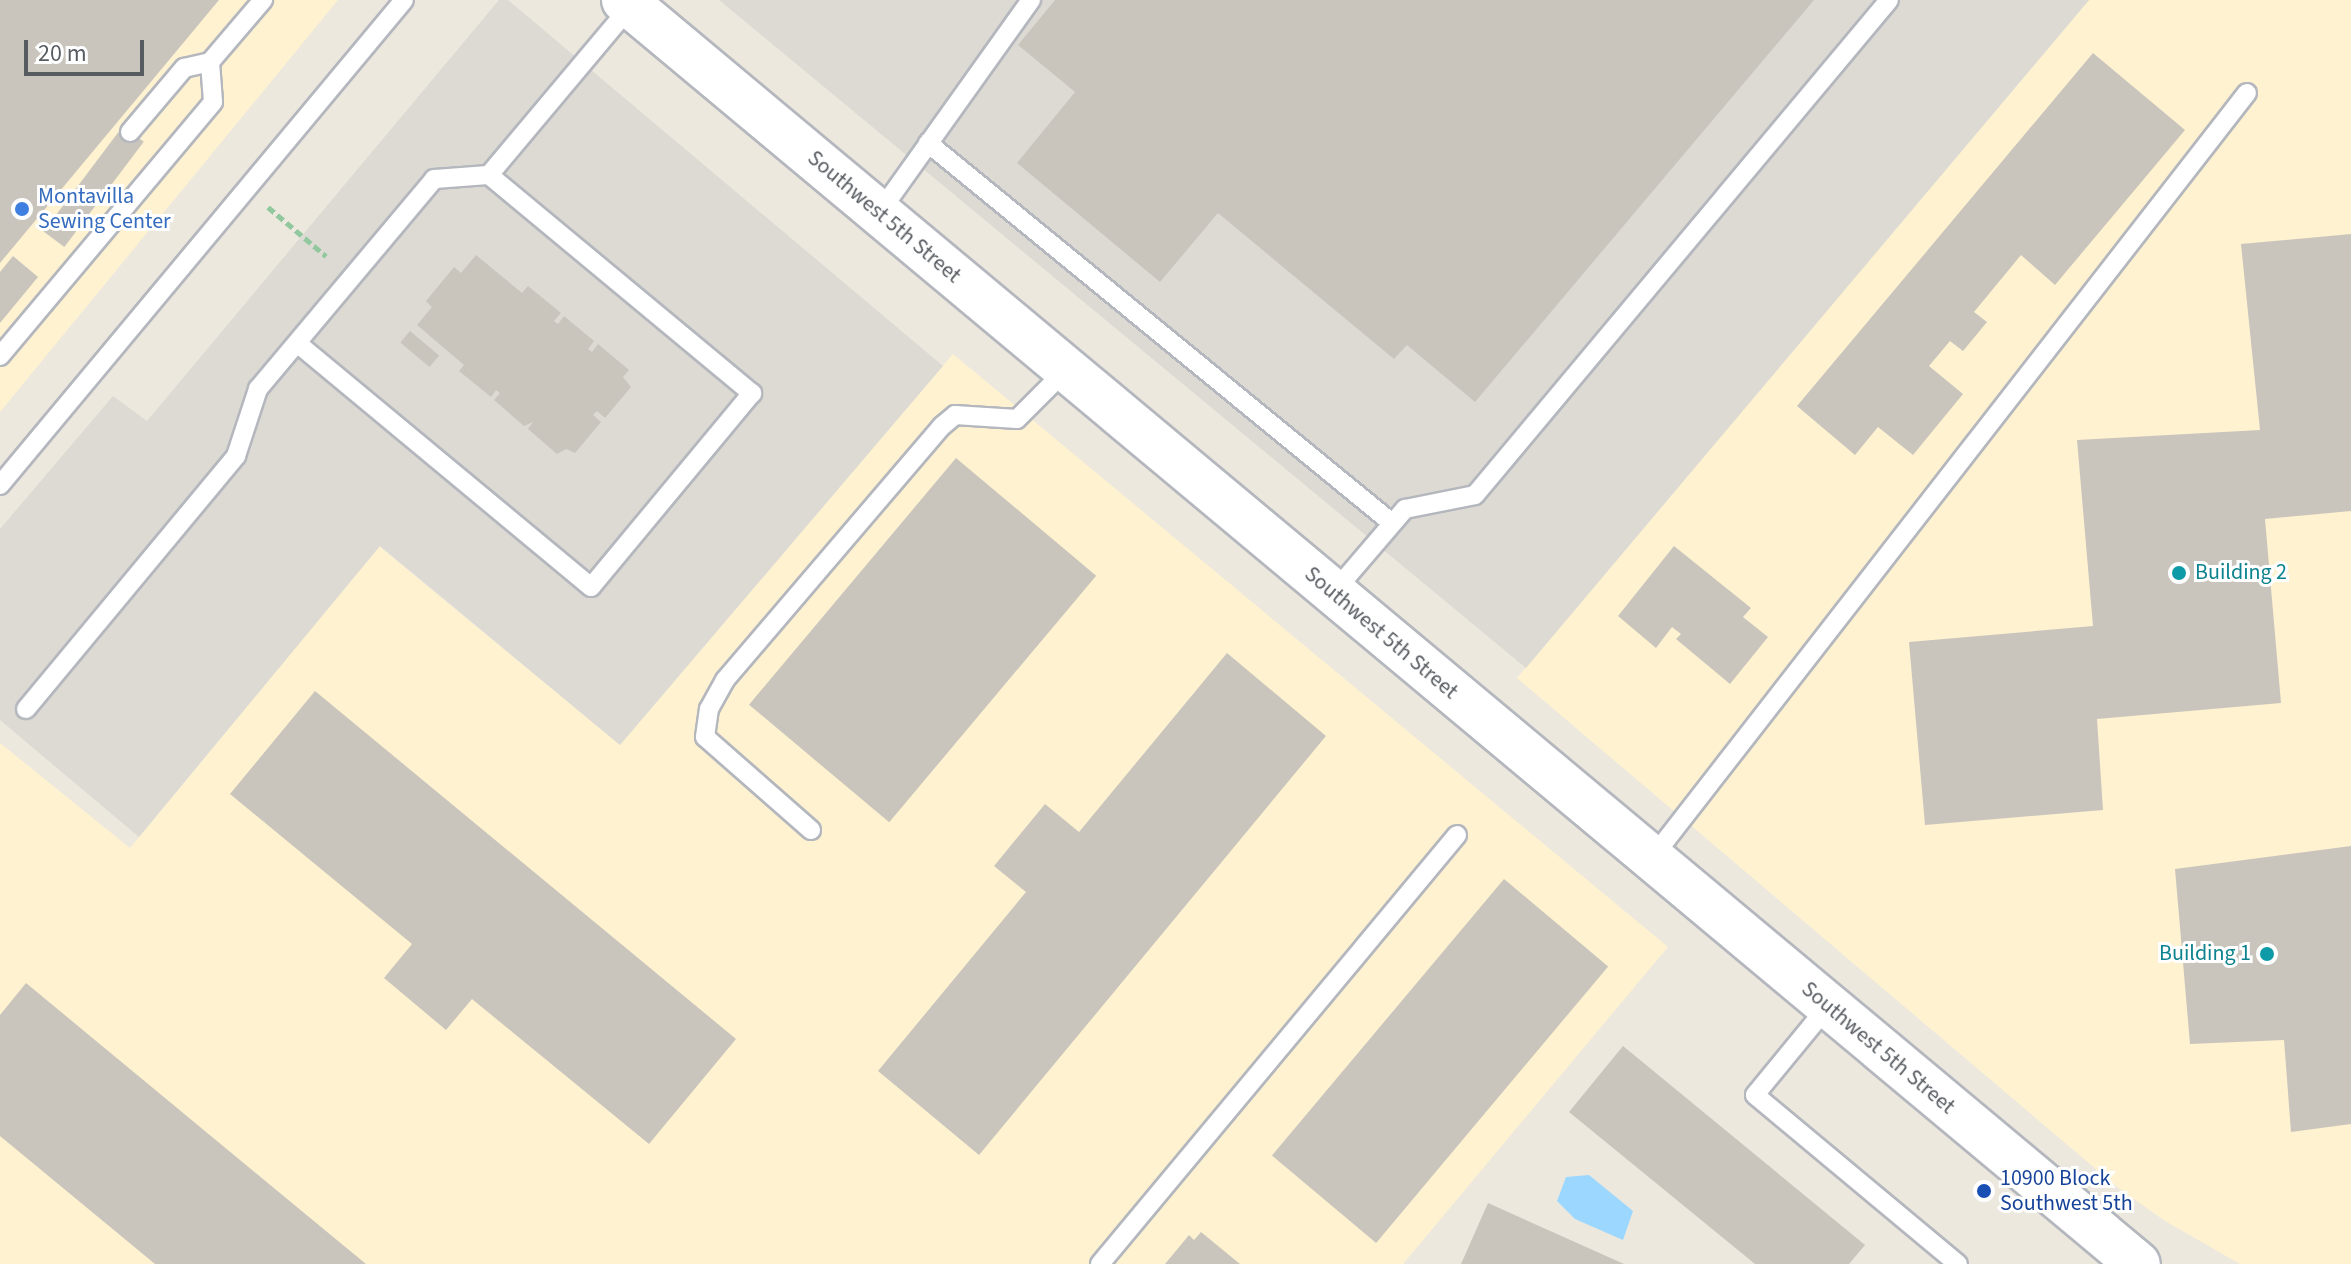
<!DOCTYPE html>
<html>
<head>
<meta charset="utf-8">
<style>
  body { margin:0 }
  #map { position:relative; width:2351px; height:1264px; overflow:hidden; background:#ece8de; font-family:"Source Sans 3",sans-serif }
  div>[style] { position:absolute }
  .commercial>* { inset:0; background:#fff2d0 }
  .industrial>* { inset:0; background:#dcdad3 }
  .water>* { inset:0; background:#9bd7ff }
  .building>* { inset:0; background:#c9c5bd; transform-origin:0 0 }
  .path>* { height:5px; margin-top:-2.5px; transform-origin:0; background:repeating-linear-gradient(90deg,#91c89e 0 8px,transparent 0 12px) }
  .roads { filter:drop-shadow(2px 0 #b4b7bd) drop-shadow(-2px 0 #b4b7bd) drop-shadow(0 2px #b4b7bd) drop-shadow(0 -2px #b4b7bd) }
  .lane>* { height:18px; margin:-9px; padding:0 9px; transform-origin:9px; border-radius:9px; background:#fff }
  .secondary>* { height:44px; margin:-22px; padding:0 22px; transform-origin:22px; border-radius:22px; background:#fff }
  .dots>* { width:22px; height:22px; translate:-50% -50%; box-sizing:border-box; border:4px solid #fff; border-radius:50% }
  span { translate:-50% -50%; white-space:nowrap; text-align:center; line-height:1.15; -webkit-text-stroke:6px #fff; paint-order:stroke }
  .shop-label { font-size:22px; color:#366cbe }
  .left { translate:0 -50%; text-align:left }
  .street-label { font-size:22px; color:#575c61 }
  .culture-label { font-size:22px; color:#0d838f }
  .right { translate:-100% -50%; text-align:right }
  .transit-label { font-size:22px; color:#164399 }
  .scale { position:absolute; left:24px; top:40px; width:120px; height:36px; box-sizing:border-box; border:4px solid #575c61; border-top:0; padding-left:10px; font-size:24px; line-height:28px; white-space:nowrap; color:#575c61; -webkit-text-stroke:6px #fff; paint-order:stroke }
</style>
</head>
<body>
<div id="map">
  <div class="commercial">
    <div style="clip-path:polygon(0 0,338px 0,0 412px)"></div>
    <div style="clip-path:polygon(2089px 0,2351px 0,2351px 1264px,2240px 1264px,2165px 1221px,2117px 1187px,1517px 678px)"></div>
    <div style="clip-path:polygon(953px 354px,1668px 947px,1403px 1264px,0 1264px,0 743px,130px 848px,379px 546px,620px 745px)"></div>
  </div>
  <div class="industrial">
    <div style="clip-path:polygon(499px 0,508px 0,943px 366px,620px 745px,380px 546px,139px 837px,0 720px,0 529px,113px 396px,147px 421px)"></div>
    <div style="clip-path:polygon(719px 0,2089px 0,1526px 668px)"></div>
  </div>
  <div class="water">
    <div style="clip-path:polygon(1589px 1175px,1633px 1211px,1623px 1240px,1575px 1219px,1557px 1201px,1566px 1177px)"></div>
  </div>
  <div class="building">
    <div style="clip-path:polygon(0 0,219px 0,0 263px)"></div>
    <div style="clip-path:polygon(1055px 0,1814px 0,1475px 402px,1407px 345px,1394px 359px,1218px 213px,1160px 282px,1017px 163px,1075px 92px,1018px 45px)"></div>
    <div style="clip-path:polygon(2093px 53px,2185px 130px,2055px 285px,2021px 255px,1974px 312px,1987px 322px,1963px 351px,1950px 341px,1929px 366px,1963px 394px,1913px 455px,1878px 427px,1855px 455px,1797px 406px)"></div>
    <div style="left:123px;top:126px;width:26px;height:132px;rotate:37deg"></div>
    <div style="clip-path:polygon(2351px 234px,2351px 511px,2265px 519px,2281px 703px,2097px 719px,2103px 810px,1925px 825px,1909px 642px,2093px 626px,2077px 440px,2260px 430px,2241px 244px)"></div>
    <div style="clip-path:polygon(476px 255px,522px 293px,528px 286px,561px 313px,554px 321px,558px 324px,564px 316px,594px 341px,588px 349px,592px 352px,598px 344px,629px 370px,623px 377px,631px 387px,605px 418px,597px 411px,593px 415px,601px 422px,575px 453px,566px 449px,557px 454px,528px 429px,533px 422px,524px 426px,494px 400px,500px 393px,496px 390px,491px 397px,459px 371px,464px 365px,417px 325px,432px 307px,426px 301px,454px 267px,461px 273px)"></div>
    <div style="clip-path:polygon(13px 256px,38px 277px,0 323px,0 272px)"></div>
    <div style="left:410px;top:331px;width:38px;height:15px;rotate:40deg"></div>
    <div style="left:956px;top:458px;width:183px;height:322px;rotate:40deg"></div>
    <div style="clip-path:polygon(1674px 546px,1751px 608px,1743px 617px,1768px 637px,1730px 684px,1676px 639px,1681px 634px,1672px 627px,1656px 648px,1618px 616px)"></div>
    <div style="clip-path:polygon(1227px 653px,1326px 736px,979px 1155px,878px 1071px,1026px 892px,994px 866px,1045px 804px,1079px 832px)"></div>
    <div style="clip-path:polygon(315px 691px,736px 1039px,649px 1144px,472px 999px,446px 1030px,384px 978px,412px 944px,230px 794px)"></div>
    <div style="clip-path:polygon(2351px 846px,2351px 1124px,2291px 1132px,2284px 1040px,2190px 1044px,2175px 869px)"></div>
    <div style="left:1504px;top:879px;width:136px;height:361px;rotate:40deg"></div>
    <div style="clip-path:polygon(26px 983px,269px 1184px,366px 1264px,155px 1264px,0 1136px,0 1015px)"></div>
    <div style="clip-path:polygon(1623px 1046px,1865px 1245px,1849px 1264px,1755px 1264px,1569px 1112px)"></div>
    <div style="clip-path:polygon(1488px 1203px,1624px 1264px,1461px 1264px)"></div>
    <div style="clip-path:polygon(1201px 1232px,1240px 1264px,1165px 1264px,1189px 1235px,1194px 1240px)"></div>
  </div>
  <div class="path">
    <div style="left:268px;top:207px;width:76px;rotate:40.2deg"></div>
  </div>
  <div class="roads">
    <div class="lane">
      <div style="left:130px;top:132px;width:84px;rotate:-49.8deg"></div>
      <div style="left:184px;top:68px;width:27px;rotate:-13deg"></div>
      <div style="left:210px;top:62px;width:82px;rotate:-49.5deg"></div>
      <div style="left:928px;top:143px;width:600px;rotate:39.32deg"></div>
      <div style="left:489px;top:175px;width:221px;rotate:-50deg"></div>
      <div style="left:879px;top:213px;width:262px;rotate:-54.5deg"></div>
      <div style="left:0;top:356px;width:331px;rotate:-50deg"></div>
      <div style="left:213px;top:102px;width:40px;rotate:-94.3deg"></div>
      <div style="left:0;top:485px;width:631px;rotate:-50.21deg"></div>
      <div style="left:1333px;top:593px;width:111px;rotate:-49.4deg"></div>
      <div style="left:1405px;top:509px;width:71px;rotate:-11.3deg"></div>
      <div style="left:1475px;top:495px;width:645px;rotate:-50.09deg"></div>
      <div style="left:26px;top:709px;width:329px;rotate:-50.3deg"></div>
      <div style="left:236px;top:456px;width:71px;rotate:-71.8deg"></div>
      <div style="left:258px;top:389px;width:274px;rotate:-50deg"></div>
      <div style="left:434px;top:179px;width:55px;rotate:-4.2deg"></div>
      <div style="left:489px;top:175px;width:342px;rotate:39.7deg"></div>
      <div style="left:752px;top:393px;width:252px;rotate:129.7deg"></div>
      <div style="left:591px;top:587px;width:381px;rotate:-140.3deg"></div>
      <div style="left:811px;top:830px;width:141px;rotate:-138.7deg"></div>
      <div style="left:705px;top:737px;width:28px;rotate:-82deg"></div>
      <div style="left:709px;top:709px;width:33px;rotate:-61deg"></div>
      <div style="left:725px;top:680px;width:334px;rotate:-49.5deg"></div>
      <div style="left:942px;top:426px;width:17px;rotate:-40deg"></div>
      <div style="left:955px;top:415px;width:62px;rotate:3.7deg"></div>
      <div style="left:1017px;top:419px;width:69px;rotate:-45deg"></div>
      <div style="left:1652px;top:858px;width:969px;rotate:-52.13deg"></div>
      <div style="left:1828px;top:1006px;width:115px;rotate:129.4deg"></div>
      <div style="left:1755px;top:1095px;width:264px;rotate:39.8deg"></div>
      <div style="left:1100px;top:1264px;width:558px;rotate:-50.23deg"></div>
    </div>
    <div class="secondary">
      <div style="left:624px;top:0;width:1972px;rotate:39.86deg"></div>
    </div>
  </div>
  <div class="dots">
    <div style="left:22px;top:209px;background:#3f7fe0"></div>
    <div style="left:2179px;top:573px;background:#0f9aa8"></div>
    <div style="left:2267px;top:954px;background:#0f9aa8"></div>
    <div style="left:1984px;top:1191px;background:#1a4fb4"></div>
  </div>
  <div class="shop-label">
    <span class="left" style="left:38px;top:209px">Montavilla<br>Sewing Center</span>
  </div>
  <div class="street-label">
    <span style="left:884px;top:217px;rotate:40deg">Southwest 5th Street</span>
    <span style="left:1381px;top:633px;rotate:40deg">Southwest 5th Street</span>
    <span style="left:1878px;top:1048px;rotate:40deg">Southwest 5th Street</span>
  </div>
  <div class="culture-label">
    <span class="left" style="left:2195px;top:573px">Building 2</span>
    <span class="right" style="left:2251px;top:954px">Building 1</span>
  </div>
  <div class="transit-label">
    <span class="left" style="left:2000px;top:1191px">10900 Block<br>Southwest 5th</span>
  </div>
  <div class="scale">20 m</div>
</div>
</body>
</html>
